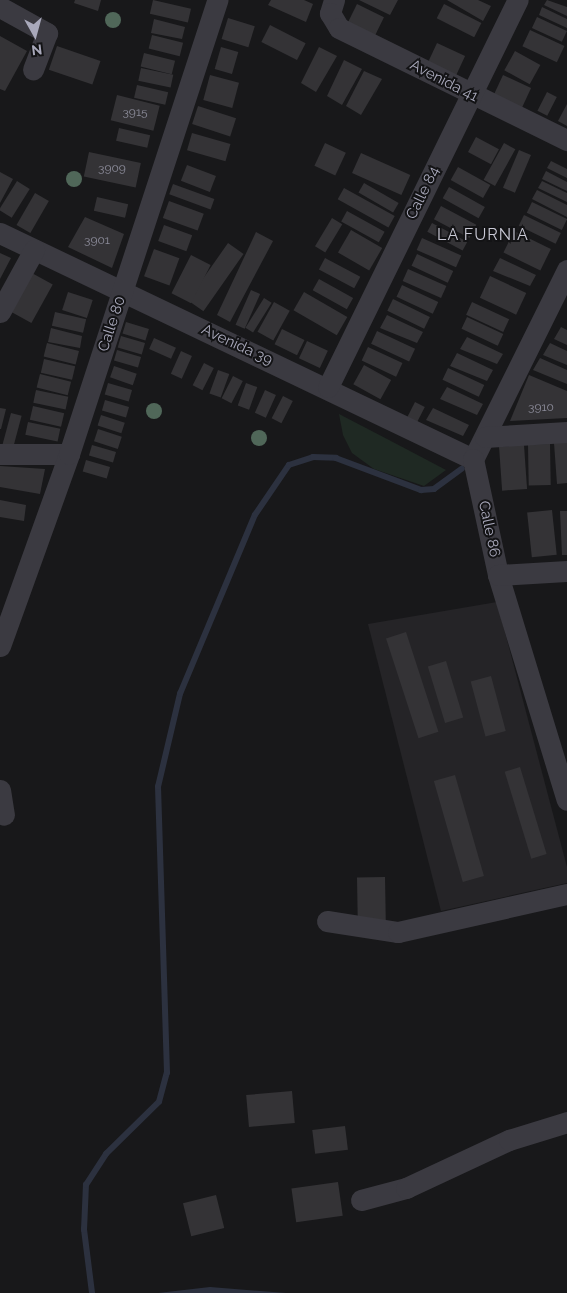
<!DOCTYPE html>
<html>
<head>
<meta charset="utf-8">
<style>
  body { margin:0 }
  #map { position:relative; width:567px; height:1293px; overflow:hidden; background:#18181a; font-family:Raleway,sans-serif }
  div>[style] { position:absolute }
  .built>* { inset:0; background:#252427 }
  .green>* { inset:0; background:#1f2923 }
  .water>* { inset:0; background:#2c313f }
  .stream>* { height:5.5px; margin:-2.75px; padding:0 2.75px; transform-origin:2.75px; border-radius:2.75px; background:#2c313f }
  .building>* { inset:0; background:#343336; transform-origin:0 0 }
  .minor>* { height:21px; margin:-10.5px; padding:0 10.5px; transform-origin:10.5px; border-radius:10.5px; background:#3b3a41 }
  .trees>* { width:16px; height:16px; margin:-8px; border-radius:50%; background:#506759 }
  span { translate:-50% -50%; white-space:nowrap; text-align:center; line-height:1.15; -webkit-text-stroke:4px #131315; paint-order:stroke }
  .number-label { font-size:12px; color:#8c8c9a }
  .number-label span { -webkit-text-stroke-width:0 }
  .street-label { font-size:15px; color:#a9a9bb }
  .neighbourhood-label { font-size:16px; color:#cacad6; letter-spacing:1px }
  .north { position:absolute; left:10px; top:10px; width:50px; height:50px; -webkit-text-stroke:4px #131315; paint-order:stroke; rotate:173deg; font-size:14px; font-weight:700; line-height:20px; text-align:center; color:#a9a9bb }
  .north::after { content:''; display:block; margin:auto; width:18px; height:22px; background:#a9a9bb; clip-path:polygon(50% 0,100% 100%,50% 72%,0 100%) }
</style>
</head>
<body>
<div id="map">
  <div class="built">
    <div style="clip-path:polygon(497px 602px,567px 867px,567px 883px,441px 911px,368px 624px)"></div>
  </div>
  <div class="green">
    <div style="clip-path:polygon(339px 414px,389px 440px,446px 470px,424px 486px,374px 469px,352px 453px,343px 435px)"></div>
  </div>
  <div class="water">
    <div style="clip-path:polygon(210px 1287px,286px 1293px,158px 1293px)"></div>
  </div>
  <div class="stream">
    <div style="left:92px;top:1293px;width:64px;rotate:-97.2deg"></div>
    <div style="left:84px;top:1230px;width:45px;rotate:-87.5deg"></div>
    <div style="left:86px;top:1185px;width:37px;rotate:-57deg"></div>
    <div style="left:106px;top:1154px;width:74px;rotate:-44.5deg"></div>
    <div style="left:159px;top:1102px;width:30px;rotate:-75deg"></div>
    <div style="left:167px;top:1073px;width:286px;rotate:-91.8deg"></div>
    <div style="left:158px;top:787px;width:96px;rotate:-76.7deg"></div>
    <div style="left:180px;top:694px;width:194px;rotate:-67.3deg"></div>
    <div style="left:255px;top:515px;width:60px;rotate:-55.8deg"></div>
    <div style="left:289px;top:465px;width:25px;rotate:-18deg"></div>
    <div style="left:313px;top:457px;width:23px;rotate:2deg"></div>
    <div style="left:336px;top:458px;width:91px;rotate:20.6deg"></div>
    <div style="left:421px;top:490px;width:13px;rotate:-4deg"></div>
    <div style="left:434px;top:489px;width:34px;rotate:-36deg"></div>
  </div>
  <div class="building">
    <div style="clip-path:polygon(75px 0,101px 0,98px 11px,74px 3px)"></div>
    <div style="left:153px;top:0;width:39px;height:14px;rotate:13deg"></div>
    <div style="clip-path:polygon(271px 0,304px 0,313px 4px,306px 22px,268px 5px)"></div>
    <div style="clip-path:polygon(359px 0,398px 0,390px 15px)"></div>
    <div style="clip-path:polygon(447px 0,478px 0,491px 6px,483px 21px)"></div>
    <div style="clip-path:polygon(547px 0,567px 7px,567px 16px,544px 5px)"></div>
    <div style="left:357px;top:4px;width:30px;height:21px;rotate:26deg"></div>
    <div style="left:444px;top:4px;width:42px;height:16px;rotate:27deg"></div>
    <div style="clip-path:polygon(542px 7px,567px 19px,567px 28px,539px 15px)"></div>
    <div style="left:537px;top:17px;width:33px;height:12px;rotate:25deg"></div>
    <div style="left:228px;top:18px;width:28px;height:22px;rotate:17deg"></div>
    <div style="clip-path:polygon(154px 19px,185px 27px,182px 39px,151px 33px)"></div>
    <div style="left:270px;top:25px;width:40px;height:19px;rotate:27deg"></div>
    <div style="left:530px;top:30px;width:38px;height:18px;rotate:25deg"></div>
    <div style="left:152px;top:35px;width:32px;height:14px;rotate:14deg"></div>
    <div style="clip-path:polygon(0 36px,27px 51px,5px 91px,0 89px)"></div>
    <div style="left:437px;top:43px;width:31px;height:22px;rotate:25deg"></div>
    <div style="left:57px;top:46px;width:46px;height:25px;rotate:19deg"></div>
    <div style="left:221px;top:47px;width:18px;height:23px;rotate:16deg"></div>
    <div style="clip-path:polygon(319px 47px,337px 56px,316px 92px,301px 83px)"></div>
    <div style="left:515px;top:51px;width:29px;height:22px;rotate:29deg"></div>
    <div style="left:144px;top:53px;width:32px;height:14px;rotate:14deg"></div>
    <div style="clip-path:polygon(344px 60px,362px 69px,342px 105px,327px 96px)"></div>
    <div style="left:141px;top:68px;width:33px;height:13px;rotate:12deg"></div>
    <div style="clip-path:polygon(364px 71px,382px 79px,361px 115px,346px 106px)"></div>
    <div style="left:210px;top:75px;width:30px;height:26px;rotate:15deg"></div>
    <div style="left:503px;top:75px;width:31px;height:22px;rotate:25deg"></div>
    <div style="left:137px;top:85px;width:32px;height:13px;rotate:13deg"></div>
    <div style="left:547px;top:92px;width:11px;height:21px;rotate:27deg"></div>
    <div style="left:117px;top:95px;width:44px;height:26px;rotate:14deg"></div>
    <div style="clip-path:polygon(567px 104px,567px 126px,558px 121px)"></div>
    <div style="left:198px;top:106px;width:40px;height:19px;rotate:18deg"></div>
    <div style="left:119px;top:128px;width:32px;height:13px;rotate:13deg"></div>
    <div style="left:192px;top:133px;width:40px;height:18px;rotate:16deg"></div>
    <div style="left:476px;top:137px;width:26px;height:17px;rotate:28deg"></div>
    <div style="left:325px;top:143px;width:23px;height:25px;rotate:25deg"></div>
    <div style="left:504px;top:143px;width:13px;height:42px;rotate:29deg"></div>
    <div style="left:519px;top:150px;width:13px;height:41px;rotate:23deg"></div>
    <div style="left:89px;top:152px;width:53px;height:25px;rotate:12deg"></div>
    <div style="left:361px;top:153px;width:54px;height:22px;rotate:24deg"></div>
    <div style="clip-path:polygon(551px 161px,567px 169px,567px 178px,547px 168px)"></div>
    <div style="left:187px;top:165px;width:31px;height:17px;rotate:21deg"></div>
    <div style="left:458px;top:167px;width:37px;height:15px;rotate:29deg"></div>
    <div style="clip-path:polygon(546px 171px,567px 182px,567px 191px,542px 179px)"></div>
    <div style="clip-path:polygon(0 172px,13px 179px,0 203px)"></div>
    <div style="left:17px;top:181px;width:15px;height:34px;rotate:32deg"></div>
    <div style="clip-path:polygon(542px 181px,567px 193px,567px 202px,538px 188px)"></div>
    <div style="left:364px;top:183px;width:40px;height:11px;rotate:30deg"></div>
    <div style="left:173px;top:184px;width:44px;height:11px;rotate:20deg"></div>
    <div style="left:449px;top:187px;width:41px;height:13px;rotate:29deg"></div>
    <div style="left:344px;top:188px;width:58px;height:13px;rotate:29deg"></div>
    <div style="clip-path:polygon(537px 190px,567px 205px,567px 217px,532px 199px)"></div>
    <div style="left:35px;top:193px;width:16px;height:37px;rotate:30deg"></div>
    <div style="left:97px;top:197px;width:32px;height:14px;rotate:13deg"></div>
    <div style="left:169px;top:201px;width:37px;height:18px;rotate:20deg"></div>
    <div style="left:532px;top:202px;width:39px;height:12px;rotate:26deg"></div>
    <div style="left:441px;top:206px;width:40px;height:15px;rotate:28deg"></div>
    <div style="left:347px;top:211px;width:43px;height:12px;rotate:29deg"></div>
    <div style="left:524px;top:215px;width:41px;height:12px;rotate:26deg"></div>
    <div style="clip-path:polygon(85px 217px,124px 234px,112px 268px,68px 247px)"></div>
    <div style="left:332px;top:218px;width:12px;height:33px;rotate:31deg"></div>
    <div style="left:432px;top:223px;width:40px;height:10px;rotate:28deg"></div>
    <div style="left:164px;top:225px;width:30px;height:17px;rotate:20deg"></div>
    <div style="left:351px;top:230px;width:36px;height:26px;rotate:30deg"></div>
    <div style="left:514px;top:231px;width:41px;height:24px;rotate:26deg"></div>
    <div style="clip-path:polygon(256px 232px,273px 241px,230px 322px,217px 315px)"></div>
    <div style="left:422px;top:238px;width:43px;height:13px;rotate:24deg"></div>
    <div style="left:228px;top:243px;width:19px;height:70px;rotate:35deg"></div>
    <div style="left:154px;top:249px;width:27px;height:29px;rotate:20deg"></div>
    <div style="clip-path:polygon(0 253px,11px 258px,0 279px)"></div>
    <div style="left:417px;top:254px;width:40px;height:13px;rotate:25deg"></div>
    <div style="left:191px;top:255px;width:22px;height:43px;rotate:27deg"></div>
    <div style="left:325px;top:258px;width:40px;height:13px;rotate:28deg"></div>
    <div style="clip-path:polygon(500px 258px,536px 275px,530px 286px,493px 271px)"></div>
    <div style="left:408px;top:269px;width:42px;height:13px;rotate:24deg"></div>
    <div style="left:30px;top:272px;width:26px;height:44px;rotate:29deg"></div>
    <div style="left:490px;top:276px;width:40px;height:24px;rotate:25deg"></div>
    <div style="left:319px;top:279px;width:39px;height:13px;rotate:29deg"></div>
    <div style="left:402px;top:285px;width:40px;height:13px;rotate:25deg"></div>
    <div style="left:251px;top:290px;width:10px;height:38px;rotate:24deg"></div>
    <div style="left:68px;top:292px;width:26px;height:19px;rotate:18deg"></div>
    <div style="left:304px;top:292px;width:50px;height:21px;rotate:30deg"></div>
    <div style="left:264px;top:298px;width:9px;height:35px;rotate:32deg"></div>
    <div style="left:393px;top:299px;width:41px;height:13px;rotate:26deg"></div>
    <div style="left:274px;top:302px;width:18px;height:34px;rotate:29deg"></div>
    <div style="left:472px;top:302px;width:41px;height:14px;rotate:25deg"></div>
    <div style="left:55px;top:312px;width:32px;height:14px;rotate:13deg"></div>
    <div style="clip-path:polygon(387px 315px,423px 332px,417px 343px,380px 328px)"></div>
    <div style="left:467px;top:317px;width:40px;height:13px;rotate:25deg"></div>
    <div style="left:126px;top:322px;width:24px;height:12px;rotate:17deg"></div>
    <div style="clip-path:polygon(561px 327px,567px 330px,567px 345px,554px 339px)"></div>
    <div style="clip-path:polygon(51px 328px,82px 336px,80px 348px,48px 342px)"></div>
    <div style="left:282px;top:329px;width:25px;height:17px;rotate:26deg"></div>
    <div style="left:377px;top:331px;width:42px;height:14px;rotate:25deg"></div>
    <div style="left:121px;top:336px;width:25px;height:12px;rotate:16deg"></div>
    <div style="clip-path:polygon(467px 337px,503px 354px,497px 364px,460px 349px)"></div>
    <div style="left:154px;top:338px;width:24px;height:12px;rotate:24deg"></div>
    <div style="left:307px;top:341px;width:23px;height:19px;rotate:25deg"></div>
    <div style="left:47px;top:343px;width:33px;height:14px;rotate:14deg"></div>
    <div style="clip-path:polygon(550px 343px,567px 351px,567px 365px,543px 355px)"></div>
    <div style="left:368px;top:347px;width:38px;height:15px;rotate:25deg"></div>
    <div style="left:117px;top:350px;width:25px;height:11px;rotate:16deg"></div>
    <div style="left:181px;top:351px;width:12px;height:25px;rotate:24deg"></div>
    <div style="clip-path:polygon(457px 353px,493px 370px,487px 381px,450px 366px)"></div>
    <div style="clip-path:polygon(540px 358px,567px 370px,567px 384px,533px 370px)"></div>
    <div style="left:44px;top:359px;width:32px;height:14px;rotate:13deg"></div>
    <div style="left:204px;top:363px;width:11px;height:25px;rotate:27deg"></div>
    <div style="left:364px;top:365px;width:31px;height:22px;rotate:29deg"></div>
    <div style="left:114px;top:366px;width:24px;height:12px;rotate:19deg"></div>
    <div style="left:448px;top:368px;width:40px;height:13px;rotate:25deg"></div>
    <div style="left:218px;top:370px;width:12px;height:25px;rotate:20deg"></div>
    <div style="left:40px;top:374px;width:32px;height:14px;rotate:14deg"></div>
    <div style="clip-path:polygon(529px 375px,567px 391px,567px 418px,510px 421px)"></div>
    <div style="left:233px;top:376px;width:11px;height:25px;rotate:27deg"></div>
    <div style="left:108px;top:383px;width:25px;height:12px;rotate:16deg"></div>
    <div style="left:246px;top:383px;width:12px;height:24px;rotate:20deg"></div>
    <div style="clip-path:polygon(447px 387px,483px 404px,477px 415px,440px 399px)"></div>
    <div style="left:36px;top:390px;width:33px;height:13px;rotate:12deg"></div>
    <div style="left:265px;top:390px;width:12px;height:25px;rotate:24deg"></div>
    <div style="left:283px;top:396px;width:11px;height:25px;rotate:27deg"></div>
    <div style="left:105px;top:400px;width:25px;height:11px;rotate:16deg"></div>
    <div style="left:415px;top:402px;width:11px;height:19px;rotate:27deg"></div>
    <div style="left:33px;top:406px;width:32px;height:14px;rotate:13deg"></div>
    <div style="clip-path:polygon(0 408px,6px 409px,1px 429px,0 429px)"></div>
    <div style="clip-path:polygon(433px 408px,469px 425px,463px 436px,426px 420px)"></div>
    <div style="left:11px;top:413px;width:11px;height:34px;rotate:15deg"></div>
    <div style="left:101px;top:415px;width:25px;height:11px;rotate:18deg"></div>
    <div style="left:28px;top:422px;width:33px;height:13px;rotate:12deg"></div>
    <div style="left:98px;top:429px;width:25px;height:13px;rotate:18deg"></div>
    <div style="clip-path:polygon(567px 442px,567px 483px,557px 484px,554px 443px)"></div>
    <div style="left:550px;top:444px;width:41px;height:22px;rotate:89deg"></div>
    <div style="left:92px;top:445px;width:25px;height:11px;rotate:16deg"></div>
    <div style="left:524px;top:445px;width:44px;height:25px;rotate:86deg"></div>
    <div style="left:86px;top:460px;width:25px;height:12px;rotate:16deg"></div>
    <div style="clip-path:polygon(0 466px,45px 469px,40px 494px,0 487px)"></div>
    <div style="clip-path:polygon(0 500px,26px 505px,24px 521px,0 517px)"></div>
    <div style="left:552px;top:510px;width:45px;height:25px;rotate:84deg"></div>
    <div style="clip-path:polygon(560px 511px,567px 511px,567px 555px,562px 555px)"></div>
    <div style="left:406px;top:632px;width:105px;height:21px;rotate:72deg"></div>
    <div style="left:446px;top:661px;width:59px;height:19px;rotate:73deg"></div>
    <div style="left:491px;top:676px;width:57px;height:21px;rotate:75deg"></div>
    <div style="left:520px;top:767px;width:91px;height:16px;rotate:73deg"></div>
    <div style="left:455px;top:775px;width:105px;height:22px;rotate:74deg"></div>
    <div style="left:385px;top:877px;width:43px;height:28px;rotate:89deg"></div>
    <div style="left:292px;top:1091px;width:32px;height:46px;rotate:85deg"></div>
    <div style="left:345px;top:1126px;width:24px;height:33px;rotate:83deg"></div>
    <div style="left:338px;top:1182px;width:34px;height:47px;rotate:82deg"></div>
    <div style="left:216px;top:1195px;width:34px;height:34px;rotate:76deg"></div>
  </div>
  <div class="minor">
    <div style="left:334px;top:0;width:14px;rotate:107deg"></div>
    <div style="left:330px;top:13px;width:17px;rotate:59deg"></div>
    <div style="left:339px;top:28px;width:254px;rotate:26.2deg"></div>
    <div style="left:0;top:7px;width:54px;rotate:29deg"></div>
    <div style="left:47px;top:33px;width:39px;rotate:111deg"></div>
    <div style="left:0;top:233px;width:524px;rotate:25.54deg"></div>
    <div style="left:567px;top:270px;width:211px;rotate:116.4deg"></div>
    <div style="left:473px;top:459px;width:119px;rotate:77.8deg"></div>
    <div style="left:498px;top:575px;width:235px;rotate:73deg"></div>
    <div style="left:0;top:312px;width:71px;rotate:-61.3deg"></div>
    <div style="left:328px;top:387px;width:431px;rotate:-63.9deg"></div>
    <div style="left:485px;top:437px;width:82px;rotate:-3.5deg"></div>
    <div style="left:0;top:454px;width:69px"></div>
    <div style="left:498px;top:575px;width:69px;rotate:-3.3deg"></div>
    <div style="left:0;top:646px;width:204px;rotate:-70.2deg"></div>
    <div style="left:69px;top:454px;width:478px;rotate:-71.9deg"></div>
    <div style="left:0;top:790px;width:25px;rotate:81deg"></div>
    <div style="left:327px;top:921px;width:72px;rotate:8.8deg"></div>
    <div style="left:398px;top:932px;width:173px;rotate:-12.7deg"></div>
    <div style="left:361px;top:1200px;width:47px;rotate:-14.9deg"></div>
    <div style="left:406px;top:1188px;width:114px;rotate:-25deg"></div>
    <div style="left:509px;top:1140px;width:61px;rotate:-17.2deg"></div>
  </div>
  <div class="trees">
    <div style="left:113px;top:20px"></div>
    <div style="left:74px;top:179px"></div>
    <div style="left:154px;top:411px"></div>
    <div style="left:259px;top:438px"></div>
  </div>
  <div class="number-label">
    <span style="left:135px;top:113px">3915</span>
    <span style="left:112px;top:169px">3909</span>
    <span style="left:97px;top:241px">3901</span>
    <span style="left:541px;top:408px">3910</span>
  </div>
  <div class="street-label">
    <span style="left:444px;top:81px;rotate:27deg">Avenida 41</span>
    <span style="left:423px;top:193px;rotate:-64deg">Calle 84</span>
    <span style="left:112px;top:324px;rotate:-72deg">Calle 80</span>
    <span style="left:237px;top:345px;rotate:25deg">Avenida 39</span>
    <span style="left:489px;top:529px;rotate:78deg">Calle 86</span>
  </div>
  <div class="neighbourhood-label">
    <span style="left:483px;top:235px">LA FURNIA</span>
  </div>
  <div class="north">N</div>
</div>
</body>
</html>
